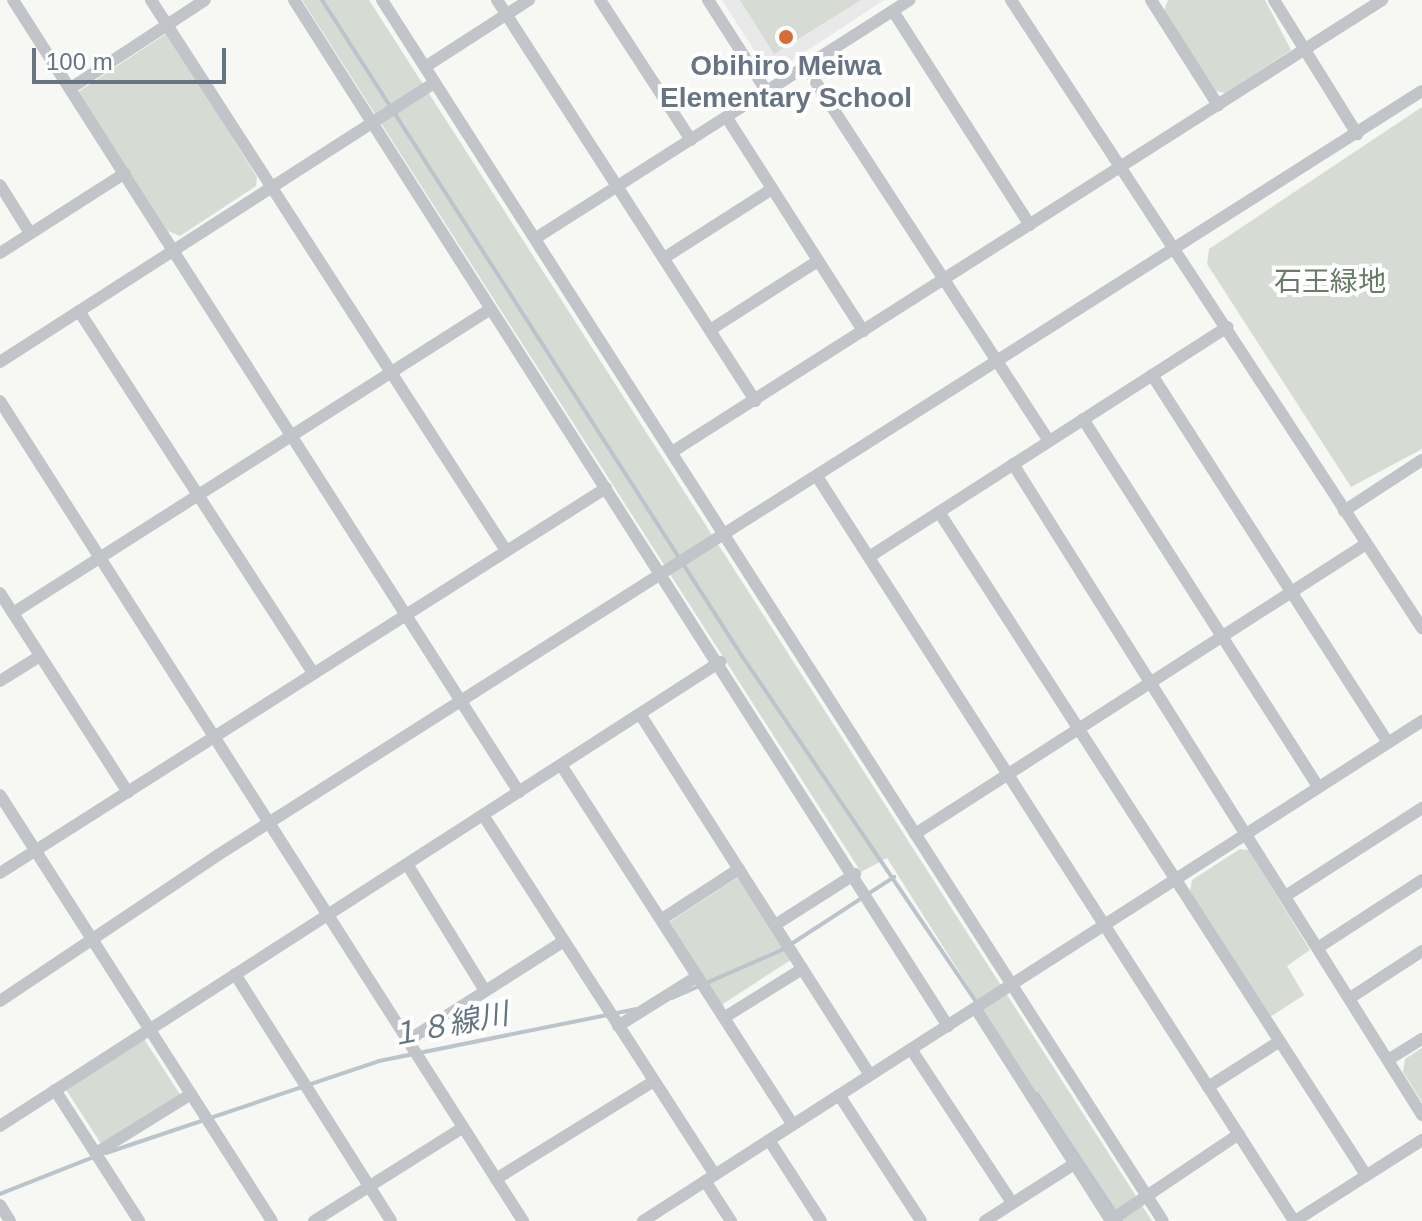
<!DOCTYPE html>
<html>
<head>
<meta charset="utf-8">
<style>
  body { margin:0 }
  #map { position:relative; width:1422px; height:1221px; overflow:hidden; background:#f7f7f4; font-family:Arial,"Noto Sans JP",sans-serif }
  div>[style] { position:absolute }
  .built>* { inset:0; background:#e8e9e8 }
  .green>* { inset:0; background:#d6dcd4; transform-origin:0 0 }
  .stream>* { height:4px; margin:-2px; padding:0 2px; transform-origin:2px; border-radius:2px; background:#bbc4ca }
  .minor>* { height:12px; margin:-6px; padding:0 6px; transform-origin:6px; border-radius:6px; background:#c1c4c8 }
  .dots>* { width:22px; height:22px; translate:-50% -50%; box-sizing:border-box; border:4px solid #fff; border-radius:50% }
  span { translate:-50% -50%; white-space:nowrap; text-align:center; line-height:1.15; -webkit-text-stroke:8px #fff; paint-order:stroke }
  .poi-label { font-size:28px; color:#687483; font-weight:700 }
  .park-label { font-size:28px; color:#687b67 }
  .water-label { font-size:30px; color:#64757f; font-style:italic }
  .scale { position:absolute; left:32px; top:48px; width:194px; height:36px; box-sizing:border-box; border:4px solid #687483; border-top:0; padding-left:10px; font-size:24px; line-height:28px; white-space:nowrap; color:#687483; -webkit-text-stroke:6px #fff; paint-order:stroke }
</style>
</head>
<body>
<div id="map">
  <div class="built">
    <div style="clip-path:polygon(722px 0,884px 0,770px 75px)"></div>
  </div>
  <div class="green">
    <div style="clip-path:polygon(302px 0,369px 0,1152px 1221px,1117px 1221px,887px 858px,861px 872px)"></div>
    <div style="clip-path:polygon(740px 0,861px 0,774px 54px)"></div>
    <div style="clip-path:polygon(1168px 0,1265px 0,1291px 50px,1225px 93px,1216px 91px,1164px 11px)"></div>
    <div style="clip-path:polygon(167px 33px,257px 177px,256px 186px,180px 236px,168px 231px,78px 92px)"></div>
    <div style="clip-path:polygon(1422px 107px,1422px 449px,1351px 487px,1207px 264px,1209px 249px)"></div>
    <div style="clip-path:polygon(1240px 849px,1249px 850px,1310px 950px,1287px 966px,1304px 995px,1270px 1017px,1190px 891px,1192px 880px)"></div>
    <div style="left:737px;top:878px;width:98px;height:83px;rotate:57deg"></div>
    <div style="left:144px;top:1039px;width:66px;height:93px;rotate:57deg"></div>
    <div style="clip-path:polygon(1422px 1048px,1422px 1102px,1403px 1072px,1405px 1059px)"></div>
  </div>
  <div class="stream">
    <div style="left:322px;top:0;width:779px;rotate:57.37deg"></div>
    <div style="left:742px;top:656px;width:419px;rotate:55.9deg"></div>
    <div style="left:672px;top:998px;width:120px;rotate:-23.6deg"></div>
    <div style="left:782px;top:950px;width:134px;rotate:-33.1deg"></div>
    <div style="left:1037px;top:1094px;width:152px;rotate:56.5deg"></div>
    <div style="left:106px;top:1153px;width:288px;rotate:-18.6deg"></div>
    <div style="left:379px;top:1061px;width:263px;rotate:-11.4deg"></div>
    <div style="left:0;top:1194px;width:101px;rotate:-21.5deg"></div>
  </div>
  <div class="minor">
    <div style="left:13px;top:0;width:940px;rotate:57.43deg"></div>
    <div style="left:151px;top:0;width:653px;rotate:57.19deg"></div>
    <div style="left:294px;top:0;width:1217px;rotate:57.49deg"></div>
    <div style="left:382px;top:0;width:1449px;rotate:57.4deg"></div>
    <div style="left:497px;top:0;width:477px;rotate:57.2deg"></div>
    <div style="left:600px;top:0;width:167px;rotate:57deg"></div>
    <div style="left:708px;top:0;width:109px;rotate:57.3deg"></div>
    <div style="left:1011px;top:0;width:751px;rotate:56.8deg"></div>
    <div style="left:1151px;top:0;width:125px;rotate:57.5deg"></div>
    <div style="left:1274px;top:0;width:158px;rotate:58.2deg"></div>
    <div style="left:893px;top:11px;width:254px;rotate:57.4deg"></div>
    <div style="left:425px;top:67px;width:124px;rotate:-32.8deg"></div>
    <div style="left:806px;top:67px;width:446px;rotate:57deg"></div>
    <div style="left:71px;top:88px;width:160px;rotate:-33.3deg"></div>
    <div style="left:727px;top:118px;width:253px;rotate:57.4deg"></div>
    <div style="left:0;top:185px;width:57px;rotate:58deg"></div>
    <div style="left:536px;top:238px;width:443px;rotate:-32.5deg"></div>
    <div style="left:0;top:253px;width:148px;rotate:-32.6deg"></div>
    <div style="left:664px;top:258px;width:128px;rotate:-32.6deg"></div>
    <div style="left:79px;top:311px;width:432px;rotate:57.1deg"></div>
    <div style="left:710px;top:330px;width:128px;rotate:-32.6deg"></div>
    <div style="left:0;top:362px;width:516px;rotate:-32.74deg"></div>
    <div style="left:1152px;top:375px;width:437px;rotate:57.3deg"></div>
    <div style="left:0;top:401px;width:973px;rotate:57.47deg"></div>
    <div style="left:1083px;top:419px;width:437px;rotate:57.4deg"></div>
    <div style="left:672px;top:452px;width:842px;rotate:-32.48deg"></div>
    <div style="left:1013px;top:464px;width:769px;rotate:57.86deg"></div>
    <div style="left:818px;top:478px;width:882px;rotate:57.35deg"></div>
    <div style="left:1344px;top:511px;width:93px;rotate:-33.2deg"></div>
    <div style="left:939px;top:512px;width:789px;rotate:57.22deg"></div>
    <div style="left:869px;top:557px;width:426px;rotate:-32.7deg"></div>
    <div style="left:0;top:593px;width:237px;rotate:57.3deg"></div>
    <div style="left:13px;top:613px;width:564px;rotate:-32.48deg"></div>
    <div style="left:0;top:681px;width:47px;rotate:-32deg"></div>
    <div style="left:640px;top:714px;width:428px;rotate:57.5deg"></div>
    <div style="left:561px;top:765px;width:428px;rotate:57.2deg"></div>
    <div style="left:0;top:795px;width:505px;rotate:57.44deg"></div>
    <div style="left:483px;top:815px;width:428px;rotate:57.2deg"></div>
    <div style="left:915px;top:834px;width:536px;rotate:-32.74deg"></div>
    <div style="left:407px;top:864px;width:149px;rotate:58.4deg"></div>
    <div style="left:0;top:873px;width:718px;rotate:-32.43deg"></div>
    <div style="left:1287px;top:895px;width:161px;rotate:-32.8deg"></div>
    <div style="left:662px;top:919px;width:92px;rotate:-33deg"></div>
    <div style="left:775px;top:925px;width:95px;rotate:-32.5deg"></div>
    <div style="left:1319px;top:947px;width:123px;rotate:-33deg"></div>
    <div style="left:235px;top:974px;width:292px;rotate:57.7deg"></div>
    <div style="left:1350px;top:998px;width:86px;rotate:-33.1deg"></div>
    <div style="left:0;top:1001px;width:262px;rotate:-33.8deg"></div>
    <div style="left:218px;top:855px;width:1426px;rotate:-32.4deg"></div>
    <div style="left:976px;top:1009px;width:251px;rotate:57.5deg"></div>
    <div style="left:725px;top:1017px;width:91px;rotate:-31.9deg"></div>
    <div style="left:618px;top:1026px;width:94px;rotate:-32deg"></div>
    <div style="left:407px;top:1041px;width:183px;rotate:-32.5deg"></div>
    <div style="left:911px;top:1049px;width:184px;rotate:56.7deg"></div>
    <div style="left:1388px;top:1060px;width:40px;rotate:-32deg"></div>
    <div style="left:1208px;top:1087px;width:85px;rotate:-32.6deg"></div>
    <div style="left:55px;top:1090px;width:156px;rotate:57.3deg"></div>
    <div style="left:839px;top:1095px;width:150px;rotate:56.9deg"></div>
    <div style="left:0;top:1126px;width:857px;rotate:-32.8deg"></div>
    <div style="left:769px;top:1140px;width:96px;rotate:57.3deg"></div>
    <div style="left:96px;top:1153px;width:112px;rotate:-31.8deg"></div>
    <div style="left:496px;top:1179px;width:186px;rotate:-31.8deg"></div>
    <div style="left:705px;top:1181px;width:48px;rotate:57deg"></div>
    <div style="left:0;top:1205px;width:19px;rotate:58deg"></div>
    <div style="left:1111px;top:1220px;width:154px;rotate:-33.9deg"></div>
    <div style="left:314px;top:1221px;width:175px;rotate:-32.1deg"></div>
    <div style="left:643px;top:1221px;width:926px;rotate:-32.69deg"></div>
    <div style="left:985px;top:1221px;width:106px;rotate:-32.6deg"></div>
    <div style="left:1295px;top:1221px;width:151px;rotate:-32.5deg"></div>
  </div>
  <div class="dots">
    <div style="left:786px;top:37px;background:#d76c34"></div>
  </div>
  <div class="poi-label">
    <span style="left:786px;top:82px">Obihiro Meiwa<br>Elementary School</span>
  </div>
  <div class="park-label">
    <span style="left:1330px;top:282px">石王緑地</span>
  </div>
  <div class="water-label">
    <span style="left:449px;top:1025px;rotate:-11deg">１８線川</span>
  </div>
  <div class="scale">100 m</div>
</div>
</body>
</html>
